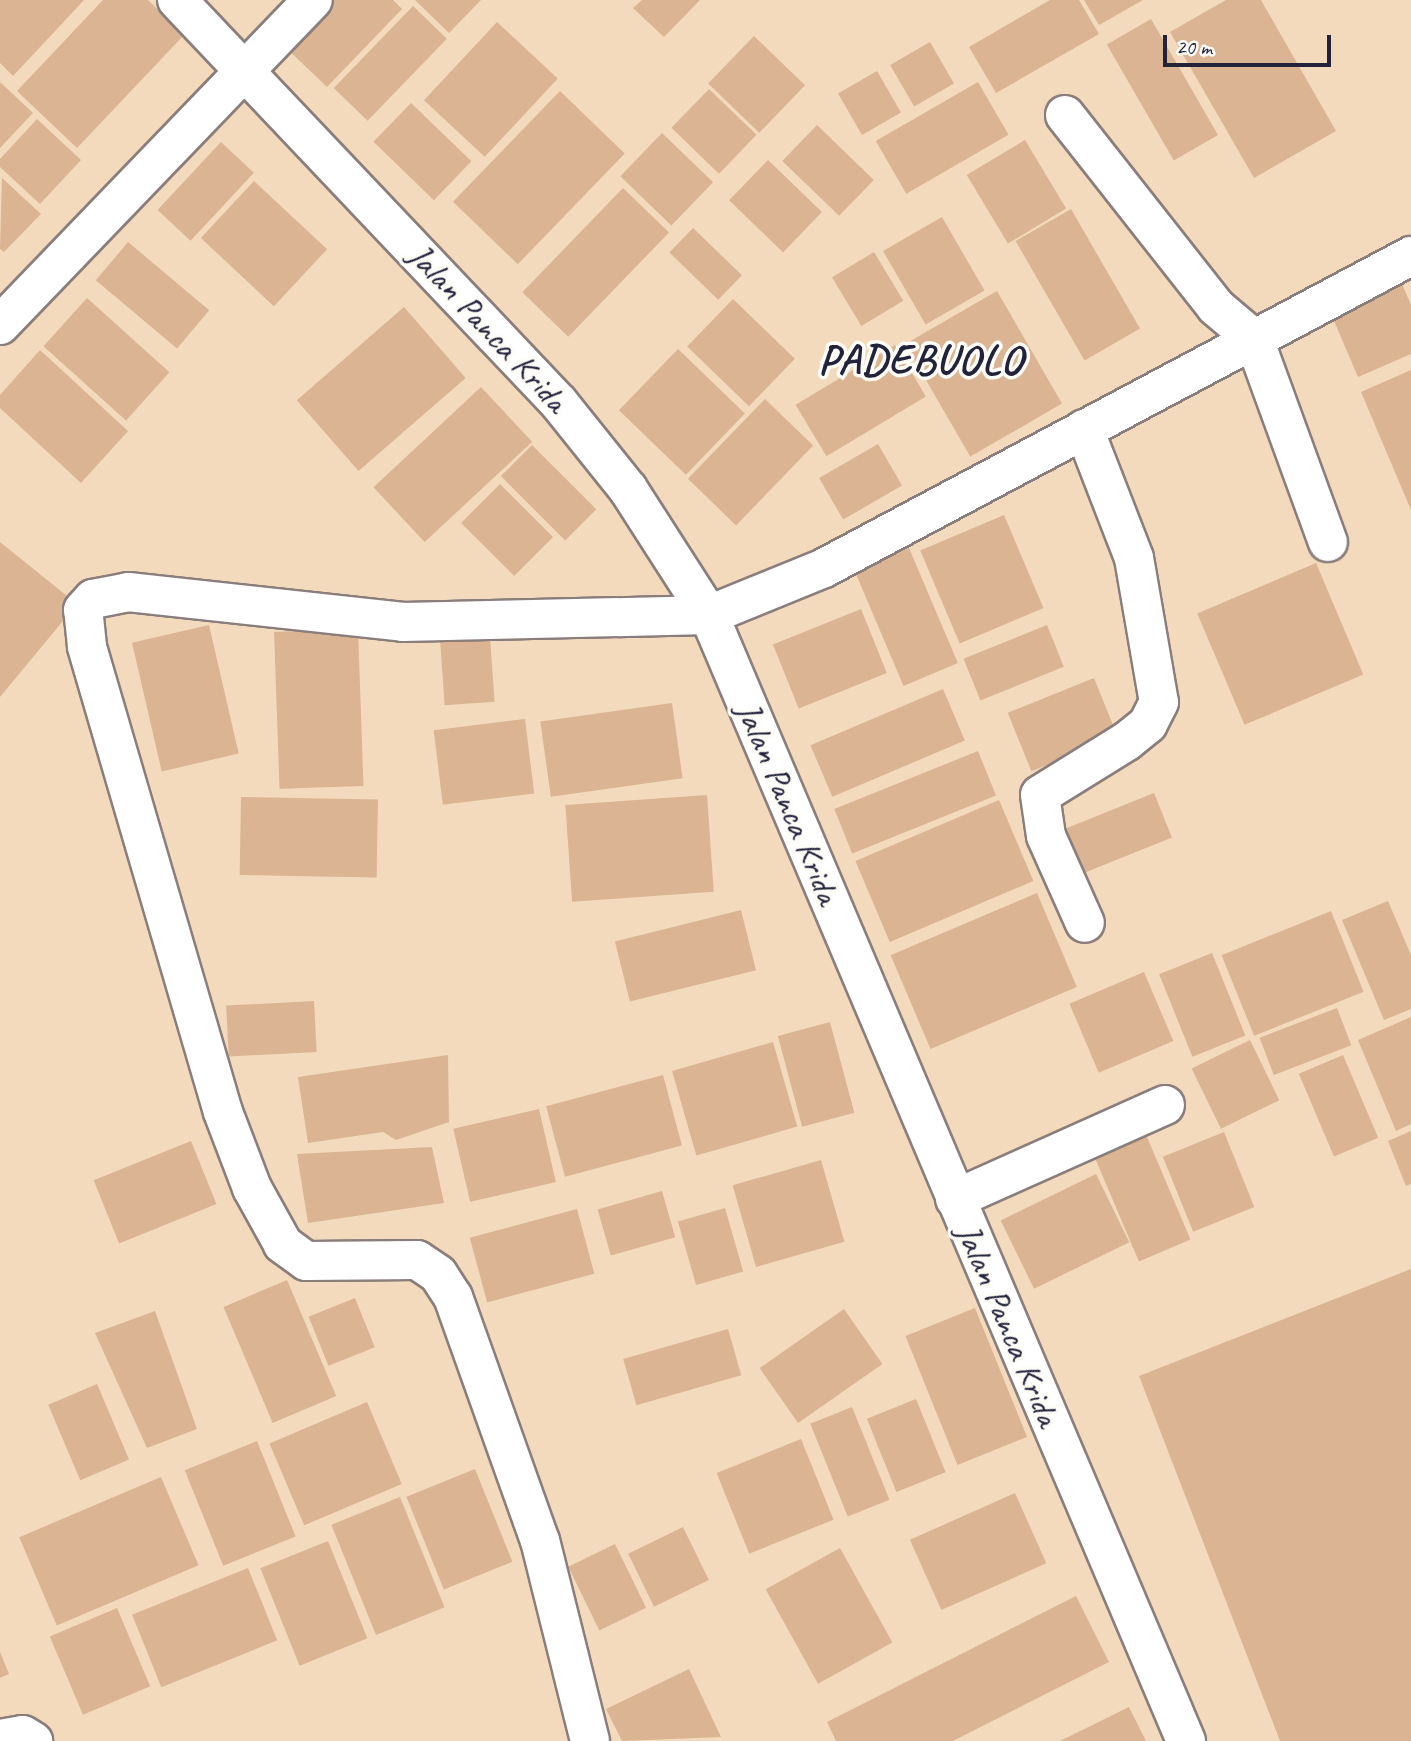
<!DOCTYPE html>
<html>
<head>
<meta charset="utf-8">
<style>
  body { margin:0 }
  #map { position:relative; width:1411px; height:1741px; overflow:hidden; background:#f3dabc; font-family:Caveat,sans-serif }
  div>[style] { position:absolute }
  .building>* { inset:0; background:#dab493; transform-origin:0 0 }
  .roads { filter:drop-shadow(2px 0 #8a7e7c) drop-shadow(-2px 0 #8a7e7c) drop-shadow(0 2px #8a7e7c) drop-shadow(0 -2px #8a7e7c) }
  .street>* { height:38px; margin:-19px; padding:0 19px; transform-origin:19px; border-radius:19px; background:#fff }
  span { translate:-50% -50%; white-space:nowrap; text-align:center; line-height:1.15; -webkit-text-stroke:7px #fdfcf7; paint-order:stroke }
  .street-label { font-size:35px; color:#22223b }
  .district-label { font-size:42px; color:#22223b; font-weight:700; letter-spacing:2px }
  .scale { position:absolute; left:1163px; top:35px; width:168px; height:32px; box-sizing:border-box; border:4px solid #22223b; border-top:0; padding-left:9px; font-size:21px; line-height:24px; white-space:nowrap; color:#22223b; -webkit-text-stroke:5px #fdfcf7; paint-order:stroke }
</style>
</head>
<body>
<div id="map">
  <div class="building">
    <div style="clip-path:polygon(0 0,84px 0,13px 76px,0 63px)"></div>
    <div style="clip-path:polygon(103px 0,148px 0,184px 35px,77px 148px,17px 91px)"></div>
    <div style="clip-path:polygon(324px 0,393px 0,402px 9px,327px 87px,281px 43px)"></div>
    <div style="clip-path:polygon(415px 0,481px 0,449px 33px)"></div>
    <div style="clip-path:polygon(642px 0,700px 0,664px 37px,633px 8px)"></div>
    <div style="clip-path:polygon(1050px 0,1079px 0,1099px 34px,996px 93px,969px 47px)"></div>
    <div style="clip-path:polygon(1084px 0,1143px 0,1099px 25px)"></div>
    <div style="clip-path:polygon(1226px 0,1261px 0,1336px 131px,1254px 178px,1170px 32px)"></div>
    <div style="left:413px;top:6px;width:47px;height:114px;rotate:44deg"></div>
    <div style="left:1151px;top:19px;width:134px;height:51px;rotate:60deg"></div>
    <div style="left:497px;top:22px;width:83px;height:107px;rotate:43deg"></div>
    <div style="left:754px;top:36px;width:71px;height:66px;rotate:44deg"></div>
    <div style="left:930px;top:42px;width:48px;height:46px;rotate:60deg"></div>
    <div style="left:877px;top:71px;width:48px;height:45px;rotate:60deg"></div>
    <div style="clip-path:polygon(0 82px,33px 113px,0 148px)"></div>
    <div style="left:978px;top:82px;width:61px;height:118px;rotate:60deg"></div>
    <div style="left:709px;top:89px;width:66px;height:54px;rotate:44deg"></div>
    <div style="left:560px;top:91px;width:90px;height:154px;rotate:44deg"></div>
    <div style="left:411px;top:103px;width:84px;height:54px;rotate:44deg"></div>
    <div style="clip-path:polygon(37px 119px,81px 160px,40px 204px,0 167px,0 159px)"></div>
    <div style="left:817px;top:125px;width:79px;height:50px;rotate:44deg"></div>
    <div style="left:662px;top:133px;width:71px;height:60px;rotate:44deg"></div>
    <div style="left:1025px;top:140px;width:80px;height:68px;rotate:59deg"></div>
    <div style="left:221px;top:142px;width:45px;height:93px;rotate:43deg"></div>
    <div style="left:768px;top:160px;width:75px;height:56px;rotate:44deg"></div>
    <div style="clip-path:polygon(2px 178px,41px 214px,4px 252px,0 249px)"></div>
    <div style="left:254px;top:181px;width:100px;height:78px;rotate:43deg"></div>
    <div style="left:623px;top:188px;width:64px;height:145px;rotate:44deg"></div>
    <div style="left:1071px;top:209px;width:138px;height:64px;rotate:60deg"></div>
    <div style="left:942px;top:217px;width:85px;height:68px;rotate:60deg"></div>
    <div style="left:693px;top:228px;width:68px;height:34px;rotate:44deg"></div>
    <div style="left:128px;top:242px;width:106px;height:50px;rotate:40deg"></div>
    <div style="left:874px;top:252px;width:57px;height:49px;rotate:59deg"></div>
    <div style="clip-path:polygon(1400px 279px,1411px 305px,1411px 354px,1358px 377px,1329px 309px)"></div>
    <div style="left:997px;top:291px;width:130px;height:106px;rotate:60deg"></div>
    <div style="left:87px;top:298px;width:111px;height:65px;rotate:42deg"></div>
    <div style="left:733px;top:299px;width:86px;height:66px;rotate:44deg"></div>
    <div style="left:404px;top:307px;width:94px;height:142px;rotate:49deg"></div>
    <div style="left:895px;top:345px;width:60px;height:116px;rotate:59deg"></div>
    <div style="left:678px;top:349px;width:93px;height:85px;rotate:44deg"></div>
    <div style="clip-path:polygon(40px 350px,128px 431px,81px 483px,0 408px,0 395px)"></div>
    <div style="clip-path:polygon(1411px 370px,1411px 510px,1361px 392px)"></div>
    <div style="left:481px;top:387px;width:75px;height:147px;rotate:47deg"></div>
    <div style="left:765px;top:399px;width:67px;height:111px;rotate:44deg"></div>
    <div style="left:878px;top:444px;width:48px;height:68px;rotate:60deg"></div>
    <div style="left:532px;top:445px;width:91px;height:44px;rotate:45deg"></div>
    <div style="left:500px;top:484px;width:75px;height:55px;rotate:45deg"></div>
    <div style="left:1004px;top:515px;width:101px;height:91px;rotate:67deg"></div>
    <div style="clip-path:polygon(0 542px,77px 604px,0 697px)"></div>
    <div style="left:909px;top:548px;width:125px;height:59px;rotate:67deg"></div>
    <div style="left:1316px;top:563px;width:121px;height:129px;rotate:67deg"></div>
    <div style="left:861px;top:609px;width:69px;height:95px;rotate:68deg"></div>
    <div style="left:209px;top:625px;width:132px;height:79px;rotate:77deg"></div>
    <div style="left:1047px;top:625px;width:45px;height:90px;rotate:68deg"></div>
    <div style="left:358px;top:629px;width:157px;height:84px;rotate:88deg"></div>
    <div style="left:490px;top:637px;width:65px;height:50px;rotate:86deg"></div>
    <div style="left:1094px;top:678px;width:63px;height:93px;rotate:68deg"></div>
    <div style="left:943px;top:689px;width:56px;height:144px;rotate:67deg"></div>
    <div style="left:672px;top:703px;width:76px;height:133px;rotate:82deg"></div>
    <div style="left:525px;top:719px;width:75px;height:92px;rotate:83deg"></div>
    <div style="left:978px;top:751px;width:48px;height:155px;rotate:68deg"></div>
    <div style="left:1154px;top:793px;width:48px;height:103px;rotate:68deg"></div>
    <div style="left:707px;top:795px;width:97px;height:142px;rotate:86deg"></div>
    <div style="left:241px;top:797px;width:137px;height:78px;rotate:1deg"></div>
    <div style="left:999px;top:800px;width:88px;height:156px;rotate:67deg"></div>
    <div style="left:1037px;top:893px;width:102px;height:159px;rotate:67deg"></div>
    <div style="clip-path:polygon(1388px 901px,1411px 955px,1411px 1009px,1384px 1020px,1342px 920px)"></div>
    <div style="left:741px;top:910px;width:62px;height:130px;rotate:76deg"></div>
    <div style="left:1331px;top:911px;width:87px;height:118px;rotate:68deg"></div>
    <div style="left:1212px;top:953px;width:89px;height:57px;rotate:68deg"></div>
    <div style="left:1144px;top:972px;width:75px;height:81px;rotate:67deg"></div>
    <div style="left:314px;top:1001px;width:51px;height:88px;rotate:87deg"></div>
    <div style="left:1337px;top:1008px;width:40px;height:83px;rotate:69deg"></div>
    <div style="clip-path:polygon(1411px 1017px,1411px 1124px,1396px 1131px,1358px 1040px)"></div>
    <div style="left:830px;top:1022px;width:94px;height:54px;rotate:75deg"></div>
    <div style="left:1250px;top:1040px;width:67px;height:65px;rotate:64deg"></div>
    <div style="left:773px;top:1042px;width:88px;height:105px;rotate:74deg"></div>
    <div style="clip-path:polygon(448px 1055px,449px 1122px,396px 1140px,383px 1132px,308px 1143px,298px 1077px)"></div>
    <div style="left:1343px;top:1055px;width:90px;height:48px;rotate:67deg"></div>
    <div style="left:663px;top:1075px;width:73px;height:121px;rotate:75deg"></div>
    <div style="left:539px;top:1109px;width:75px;height:88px;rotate:77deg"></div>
    <div style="left:1144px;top:1130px;width:119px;height:56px;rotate:67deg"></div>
    <div style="clip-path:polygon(1411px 1131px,1411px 1184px,1406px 1186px,1388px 1141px)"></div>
    <div style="left:1224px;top:1132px;width:81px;height:66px;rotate:68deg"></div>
    <div style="left:191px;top:1141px;width:68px;height:105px;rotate:68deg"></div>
    <div style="clip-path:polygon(432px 1147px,444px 1203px,308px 1223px,297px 1154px)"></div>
    <div style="left:821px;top:1160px;width:85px;height:92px;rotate:74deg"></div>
    <div style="left:1096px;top:1174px;width:76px;height:106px;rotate:64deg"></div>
    <div style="left:662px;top:1191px;width:48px;height:67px;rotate:74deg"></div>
    <div style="left:725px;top:1208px;width:66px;height:49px;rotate:74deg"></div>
    <div style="left:577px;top:1209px;width:67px;height:111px;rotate:75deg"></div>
    <div style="clip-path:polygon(1411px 1269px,1411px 1741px,1280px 1741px,1139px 1376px)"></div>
    <div style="left:287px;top:1280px;width:126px;height:69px;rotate:67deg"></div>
    <div style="left:355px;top:1298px;width:53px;height:50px;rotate:68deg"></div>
    <div style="left:975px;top:1308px;width:139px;height:75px;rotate:68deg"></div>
    <div style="left:844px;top:1309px;width:67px;height:103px;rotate:55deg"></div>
    <div style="clip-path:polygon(155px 1311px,197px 1429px,147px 1448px,95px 1333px)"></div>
    <div style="left:728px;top:1329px;width:48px;height:109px;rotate:74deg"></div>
    <div style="left:97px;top:1384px;width:82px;height:53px;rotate:67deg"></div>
    <div style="left:916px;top:1399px;width:79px;height:53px;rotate:68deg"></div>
    <div style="left:367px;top:1402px;width:89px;height:106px;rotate:67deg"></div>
    <div style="left:852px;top:1407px;width:100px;height:45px;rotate:68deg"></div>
    <div style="left:801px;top:1439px;width:87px;height:91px;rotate:68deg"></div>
    <div style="left:257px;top:1441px;width:103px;height:78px;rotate:68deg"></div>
    <div style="left:475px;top:1469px;width:100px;height:74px;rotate:68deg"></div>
    <div style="left:161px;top:1477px;width:96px;height:154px;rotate:67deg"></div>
    <div style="left:1015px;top:1493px;width:77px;height:115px;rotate:66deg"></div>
    <div style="left:400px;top:1497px;width:119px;height:74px;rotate:68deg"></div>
    <div style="left:683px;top:1527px;width:59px;height:61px;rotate:64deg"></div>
    <div style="left:328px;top:1541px;width:105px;height:73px;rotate:68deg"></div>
    <div style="left:615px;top:1544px;width:71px;height:52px;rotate:64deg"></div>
    <div style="left:840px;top:1548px;width:108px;height:85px;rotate:61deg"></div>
    <div style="left:248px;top:1568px;width:78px;height:125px;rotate:68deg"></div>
    <div style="clip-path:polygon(1076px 1596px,1109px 1662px,953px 1741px,836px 1741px,827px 1722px)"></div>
    <div style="left:117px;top:1608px;width:85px;height:73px;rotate:67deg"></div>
    <div style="clip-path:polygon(0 1652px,9px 1674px,0 1678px)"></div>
    <div style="clip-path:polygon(689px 1669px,721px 1737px,622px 1741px,606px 1709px)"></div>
    <div style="clip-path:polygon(1129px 1707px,1146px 1741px,1060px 1741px)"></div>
  </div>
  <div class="roads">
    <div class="street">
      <div style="left:177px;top:0;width:555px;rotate:46.53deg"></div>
      <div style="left:559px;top:403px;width:110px;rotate:51.3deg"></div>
      <div style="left:628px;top:489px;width:150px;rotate:57.3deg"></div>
      <div style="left:709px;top:615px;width:1223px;rotate:67.04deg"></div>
      <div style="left:1065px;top:115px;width:244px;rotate:51.8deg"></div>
      <div style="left:1216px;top:307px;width:50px;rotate:40.1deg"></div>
      <div style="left:1254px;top:339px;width:216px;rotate:70deg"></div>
      <div style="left:0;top:325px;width:451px;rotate:-46.1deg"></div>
      <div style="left:1084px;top:429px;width:138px;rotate:68.8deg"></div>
      <div style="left:1134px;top:558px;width:146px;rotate:80.2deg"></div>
      <div style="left:1159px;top:702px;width:25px;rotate:117deg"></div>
      <div style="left:1148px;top:724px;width:27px;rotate:141deg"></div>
      <div style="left:1127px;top:741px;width:102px;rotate:148.2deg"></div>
      <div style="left:1040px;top:795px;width:41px;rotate:81.7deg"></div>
      <div style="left:1046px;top:836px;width:95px;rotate:65.9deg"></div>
      <div style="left:955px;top:1199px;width:230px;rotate:-24.1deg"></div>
      <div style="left:0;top:1739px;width:23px;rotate:-10deg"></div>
      <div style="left:23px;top:1735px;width:12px;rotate:31deg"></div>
      <div style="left:590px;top:1741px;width:206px;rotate:-104deg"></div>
      <div style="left:540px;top:1541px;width:259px;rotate:-109.6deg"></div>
      <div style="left:453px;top:1297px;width:27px;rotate:-123deg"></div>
      <div style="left:438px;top:1274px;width:25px;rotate:-146deg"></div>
      <div style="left:417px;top:1260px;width:111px;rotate:179.5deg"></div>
      <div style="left:306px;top:1261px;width:29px;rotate:-144deg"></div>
      <div style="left:283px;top:1244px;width:64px;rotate:-119deg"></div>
      <div style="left:252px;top:1188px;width:81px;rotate:-110.9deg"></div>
      <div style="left:223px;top:1112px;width:485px;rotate:-106.3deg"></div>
      <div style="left:87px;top:646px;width:36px;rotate:-96deg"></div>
      <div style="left:83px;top:610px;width:15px;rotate:-48deg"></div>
      <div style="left:93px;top:599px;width:36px;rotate:-11deg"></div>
      <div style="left:128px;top:592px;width:277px;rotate:6.2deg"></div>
      <div style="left:403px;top:622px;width:306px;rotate:-1.3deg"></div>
      <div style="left:709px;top:615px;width:124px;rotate:-22.2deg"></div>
      <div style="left:824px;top:568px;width:665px;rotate:-27.99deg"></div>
    </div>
  </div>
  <div class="street-label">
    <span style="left:488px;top:328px;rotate:47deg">Jalan Panca Krida</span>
    <span style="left:788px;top:803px;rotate:67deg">Jalan Panca Krida</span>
    <span style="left:1008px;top:1325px;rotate:67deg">Jalan Panca Krida</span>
  </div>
  <div class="district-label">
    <span style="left:921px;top:360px">PADEBUOLO</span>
  </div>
  <div class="scale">20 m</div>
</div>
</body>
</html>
